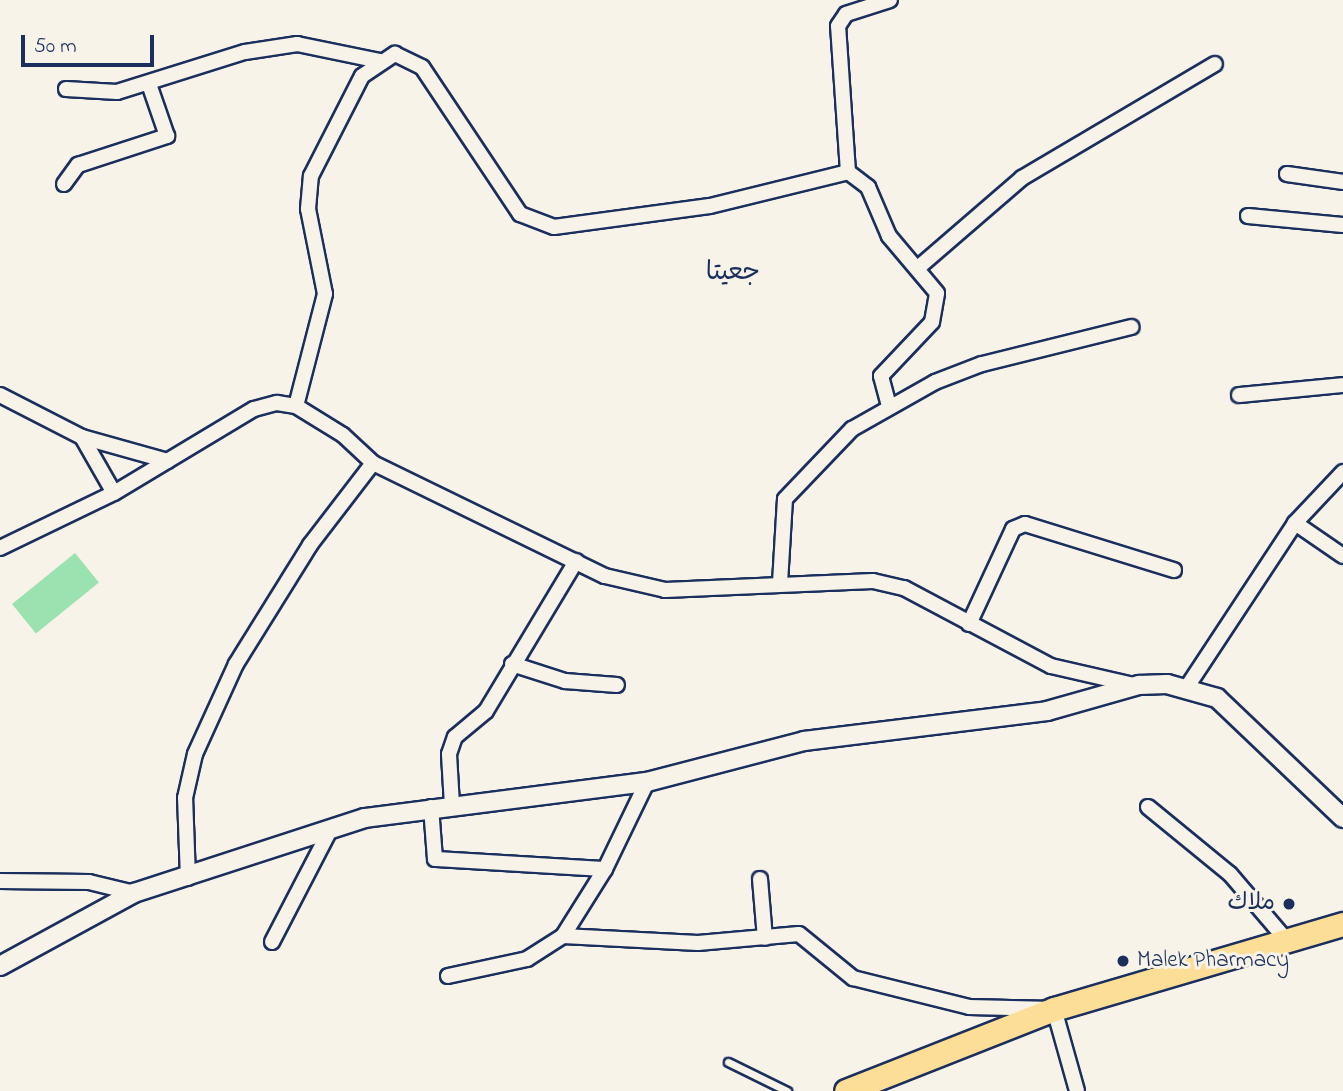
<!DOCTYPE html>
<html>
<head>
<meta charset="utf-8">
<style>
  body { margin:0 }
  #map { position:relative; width:1343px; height:1091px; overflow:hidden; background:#f7f3e8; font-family:"Indie Flower","Playpen Sans Arabic",sans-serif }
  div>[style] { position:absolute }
  .green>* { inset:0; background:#9ae2b0; transform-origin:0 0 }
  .roads { filter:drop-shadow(2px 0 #1b2f5e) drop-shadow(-2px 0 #1b2f5e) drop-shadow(0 2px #1b2f5e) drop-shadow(0 -2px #1b2f5e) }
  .service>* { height:7px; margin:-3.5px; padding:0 3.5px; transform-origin:3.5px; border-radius:3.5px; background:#f7f3e8 }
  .minor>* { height:14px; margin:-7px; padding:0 7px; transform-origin:7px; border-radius:7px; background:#f7f3e8 }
  .tertiary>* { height:18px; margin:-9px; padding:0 9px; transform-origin:9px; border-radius:9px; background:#f7f3e8 }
  .trunk>* { height:23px; margin:-11.5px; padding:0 11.5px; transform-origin:11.5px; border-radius:11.5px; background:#fdde96 }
  .dots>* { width:19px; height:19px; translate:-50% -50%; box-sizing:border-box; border:4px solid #f7f3e8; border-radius:50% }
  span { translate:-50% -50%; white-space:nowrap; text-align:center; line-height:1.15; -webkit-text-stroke:6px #f7f3e8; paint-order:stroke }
  .poi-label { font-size:23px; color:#1b2f5e }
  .right { translate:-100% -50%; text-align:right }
  .left { translate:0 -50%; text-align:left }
  .quarter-label { font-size:26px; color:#1b2f5e }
  .scale { position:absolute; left:21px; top:35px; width:133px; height:32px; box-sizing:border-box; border:4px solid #1b2f5e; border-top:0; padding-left:9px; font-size:21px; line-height:24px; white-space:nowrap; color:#1b2f5e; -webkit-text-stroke:5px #f7f3e8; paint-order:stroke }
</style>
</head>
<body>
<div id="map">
  <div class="green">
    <div style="left:75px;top:553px;width:38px;height:81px;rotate:51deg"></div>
  </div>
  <div class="roads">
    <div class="service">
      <div style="left:728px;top:1062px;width:66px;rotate:26.2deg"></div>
    </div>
    <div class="minor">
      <div style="left:66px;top:89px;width:51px;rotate:3.4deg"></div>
      <div style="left:117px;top:92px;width:134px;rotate:-17.4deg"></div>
      <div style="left:245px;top:52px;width:53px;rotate:-8.7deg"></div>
      <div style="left:297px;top:44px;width:85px;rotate:11.6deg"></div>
      <div style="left:1287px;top:174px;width:57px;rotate:8.1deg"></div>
      <div style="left:64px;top:184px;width:24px;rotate:-54deg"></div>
      <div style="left:78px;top:165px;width:94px;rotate:-18deg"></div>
      <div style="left:167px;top:136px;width:55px;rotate:-109.1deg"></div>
      <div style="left:1248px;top:216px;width:95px;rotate:5.4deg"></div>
      <div style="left:919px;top:267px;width:136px;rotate:-40.8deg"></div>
      <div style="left:1022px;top:178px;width:224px;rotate:-30.6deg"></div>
      <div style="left:0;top:395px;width:92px;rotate:27.1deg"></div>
      <div style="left:82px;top:437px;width:89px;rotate:15.6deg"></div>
      <div style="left:1239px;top:395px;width:104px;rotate:-5.5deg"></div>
      <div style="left:296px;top:406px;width:116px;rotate:-75.5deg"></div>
      <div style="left:325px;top:294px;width:87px;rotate:-101.3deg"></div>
      <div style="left:308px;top:209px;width:33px;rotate:-85deg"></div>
      <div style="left:311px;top:176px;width:112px;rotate:-63deg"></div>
      <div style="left:362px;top:76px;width:40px;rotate:-34deg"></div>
      <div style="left:395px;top:54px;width:30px;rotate:26deg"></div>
      <div style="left:422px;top:67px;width:177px;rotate:56.3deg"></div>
      <div style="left:520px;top:214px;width:36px;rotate:21deg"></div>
      <div style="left:554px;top:227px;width:157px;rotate:-7.7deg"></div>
      <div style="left:710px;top:206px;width:142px;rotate:-13.8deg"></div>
      <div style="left:889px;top:406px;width:31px;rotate:-105deg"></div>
      <div style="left:881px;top:376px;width:74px;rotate:-46.6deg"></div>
      <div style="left:932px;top:322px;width:29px;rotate:-80deg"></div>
      <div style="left:937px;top:293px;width:75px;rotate:-130.1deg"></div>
      <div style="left:889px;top:236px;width:53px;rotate:-113.2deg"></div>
      <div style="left:868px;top:187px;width:25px;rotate:-143deg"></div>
      <div style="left:848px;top:172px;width:146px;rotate:-93.9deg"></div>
      <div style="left:838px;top:26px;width:14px;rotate:-56deg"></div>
      <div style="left:846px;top:14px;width:46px;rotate:-17.7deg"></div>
      <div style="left:82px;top:437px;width:64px;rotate:60.3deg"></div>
      <div style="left:1295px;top:523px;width:58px;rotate:34.5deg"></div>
      <div style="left:0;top:548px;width:127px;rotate:-25.8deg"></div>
      <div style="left:114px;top:493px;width:163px;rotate:-31deg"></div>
      <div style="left:254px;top:409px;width:24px;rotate:-15deg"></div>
      <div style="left:277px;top:403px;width:19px;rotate:9deg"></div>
      <div style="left:296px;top:406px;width:55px;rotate:31.7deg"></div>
      <div style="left:343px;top:435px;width:41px;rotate:43deg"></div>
      <div style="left:373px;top:463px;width:258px;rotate:26deg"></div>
      <div style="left:605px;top:576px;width:62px;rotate:13.1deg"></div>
      <div style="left:665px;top:590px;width:208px;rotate:-2.5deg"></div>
      <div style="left:873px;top:581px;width:32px;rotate:13deg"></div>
      <div style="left:904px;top:588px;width:166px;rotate:28deg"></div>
      <div style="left:1051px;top:666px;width:85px;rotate:12.9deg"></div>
      <div style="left:780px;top:583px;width:84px;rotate:-86.6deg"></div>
      <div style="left:785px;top:499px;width:97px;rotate:-46.3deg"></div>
      <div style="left:852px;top:429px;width:95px;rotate:-29.5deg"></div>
      <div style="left:935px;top:382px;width:50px;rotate:-21deg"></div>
      <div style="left:982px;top:364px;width:154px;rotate:-13.9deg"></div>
      <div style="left:969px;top:624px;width:105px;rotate:-65.1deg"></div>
      <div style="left:1013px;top:529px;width:13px;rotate:-23deg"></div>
      <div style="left:1025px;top:524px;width:156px;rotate:17.2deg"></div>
      <div style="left:512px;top:664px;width:56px;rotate:17.8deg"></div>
      <div style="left:565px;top:681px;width:52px;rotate:4.4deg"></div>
      <div style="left:1187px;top:687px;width:196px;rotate:-56.6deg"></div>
      <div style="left:1295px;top:523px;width:70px;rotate:-46.7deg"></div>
      <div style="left:452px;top:805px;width:51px;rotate:-93.4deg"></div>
      <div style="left:449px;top:754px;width:18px;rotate:-71deg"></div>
      <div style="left:455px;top:737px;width:40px;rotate:-40deg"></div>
      <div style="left:486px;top:711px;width:175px;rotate:-59deg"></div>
      <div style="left:431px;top:807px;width:52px;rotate:85.6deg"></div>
      <div style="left:435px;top:859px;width:170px;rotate:3.4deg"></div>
      <div style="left:1148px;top:807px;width:106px;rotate:39.3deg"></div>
      <div style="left:1230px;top:874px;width:91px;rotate:49.5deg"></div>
      <div style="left:188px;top:878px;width:80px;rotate:-92.1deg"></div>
      <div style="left:185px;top:798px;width:45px;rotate:-77.2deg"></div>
      <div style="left:195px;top:754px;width:99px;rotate:-65.5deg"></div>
      <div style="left:236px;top:664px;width:140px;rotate:-58.1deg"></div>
      <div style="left:310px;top:545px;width:103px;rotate:-52.5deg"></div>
      <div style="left:760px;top:879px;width:59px;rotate:85.2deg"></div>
      <div style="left:0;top:881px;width:89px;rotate:0.6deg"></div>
      <div style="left:89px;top:882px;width:46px;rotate:13.7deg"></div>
      <div style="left:563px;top:936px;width:135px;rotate:3deg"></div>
      <div style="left:698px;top:943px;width:101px;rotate:-5.1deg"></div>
      <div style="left:799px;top:934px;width:70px;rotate:39.2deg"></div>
      <div style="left:853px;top:978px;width:120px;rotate:14deg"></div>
      <div style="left:969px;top:1007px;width:85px;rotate:1.3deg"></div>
      <div style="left:1054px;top:1009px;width:85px;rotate:74.3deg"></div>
      <div style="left:272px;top:942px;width:126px;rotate:-62.6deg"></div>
      <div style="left:448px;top:976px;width:81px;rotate:-12.1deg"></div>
      <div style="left:527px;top:959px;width:43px;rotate:-32.6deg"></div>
      <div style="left:563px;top:936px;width:79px;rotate:-57.9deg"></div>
      <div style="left:605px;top:869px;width:97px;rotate:-64.2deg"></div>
    </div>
    <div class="tertiary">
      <div style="left:0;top:966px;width:153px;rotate:-28.6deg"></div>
      <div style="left:134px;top:893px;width:243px;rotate:-18deg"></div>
      <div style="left:365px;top:818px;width:284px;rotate:-7.3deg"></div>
      <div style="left:647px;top:782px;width:162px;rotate:-14.6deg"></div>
      <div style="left:804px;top:741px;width:245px;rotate:-7deg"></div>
      <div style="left:1047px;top:711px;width:96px;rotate:-15.8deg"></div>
      <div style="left:1139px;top:685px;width:28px;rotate:-2deg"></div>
      <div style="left:1167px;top:684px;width:52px;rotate:15.6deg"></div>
      <div style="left:1217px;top:698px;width:174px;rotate:43.6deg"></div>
    </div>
    <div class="trunk">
      <div style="left:846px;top:1091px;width:224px;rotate:-21.5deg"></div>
      <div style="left:1054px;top:1009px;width:301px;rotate:-16.4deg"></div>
    </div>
  </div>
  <div class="dots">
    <div style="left:1289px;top:904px;background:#1b2f5e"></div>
    <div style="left:1123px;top:961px;background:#1b2f5e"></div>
  </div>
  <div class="poi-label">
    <span class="right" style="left:1275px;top:904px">ملاك</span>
    <span class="left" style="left:1137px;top:961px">Malek Pharmacy</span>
  </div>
  <div class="quarter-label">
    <span style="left:733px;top:274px">جعيتا</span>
  </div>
  <div class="scale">50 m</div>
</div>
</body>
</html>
